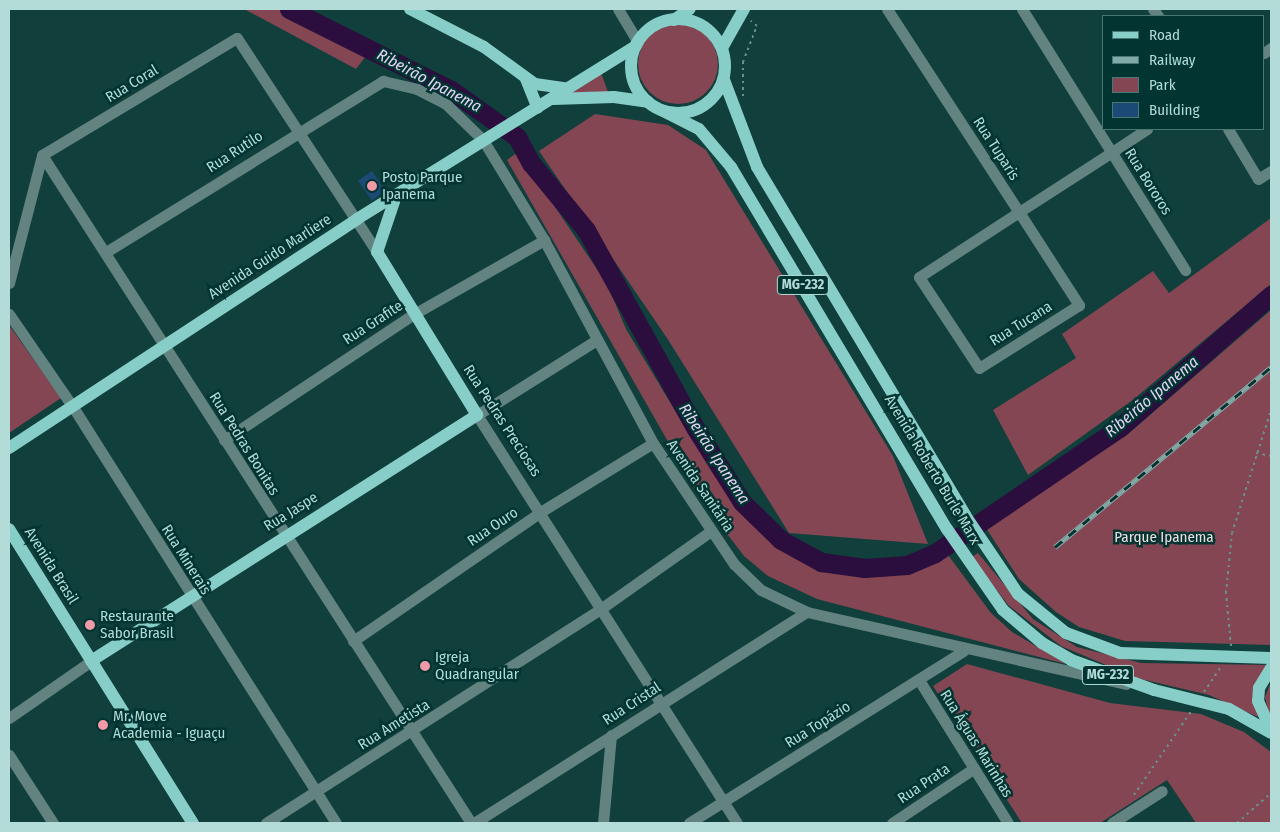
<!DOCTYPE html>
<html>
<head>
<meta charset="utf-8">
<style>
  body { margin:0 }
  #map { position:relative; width:1280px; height:832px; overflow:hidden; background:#103f3c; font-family:"Fira Sans Condensed",sans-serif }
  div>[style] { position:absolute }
  .green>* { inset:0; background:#844652 }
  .round { border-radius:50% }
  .river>* { height:19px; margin:-9.5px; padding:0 9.5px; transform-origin:9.5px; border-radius:9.5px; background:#2b0e3e }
  .building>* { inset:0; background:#1a4a75; transform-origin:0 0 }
  .path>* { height:2px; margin-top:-1px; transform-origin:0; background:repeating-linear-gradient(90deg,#67928e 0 2.5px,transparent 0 6.5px) }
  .minor>* { height:11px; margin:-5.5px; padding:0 5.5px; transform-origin:5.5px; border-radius:5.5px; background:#628380 }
  .major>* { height:12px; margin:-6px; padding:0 6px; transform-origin:6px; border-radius:6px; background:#88cec8 }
  .major>.ring { margin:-6px; padding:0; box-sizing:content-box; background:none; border:12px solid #88cec8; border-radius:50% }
  .rail>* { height:5px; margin-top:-2.5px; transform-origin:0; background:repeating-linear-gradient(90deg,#023432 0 9px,#80aaa7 0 18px); box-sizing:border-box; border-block:1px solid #80aaa7 }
  .dots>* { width:14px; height:14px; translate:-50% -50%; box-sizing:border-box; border:2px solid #023432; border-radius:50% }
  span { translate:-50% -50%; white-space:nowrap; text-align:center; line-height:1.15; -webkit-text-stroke:5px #023432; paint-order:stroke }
  .shield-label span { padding:1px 4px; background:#023432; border:1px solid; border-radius:4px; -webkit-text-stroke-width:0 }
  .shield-label { font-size:14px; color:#b3dbd7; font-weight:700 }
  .street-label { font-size:15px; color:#b3dbd7 }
  .poi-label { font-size:15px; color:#b3dbd7 }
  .left { translate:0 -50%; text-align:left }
  .park-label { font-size:15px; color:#f2dddf }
  .water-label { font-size:16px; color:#e6d4f5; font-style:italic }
  .frame { position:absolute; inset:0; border:10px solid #b3dbd7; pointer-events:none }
  .legend { position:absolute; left:1102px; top:15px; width:162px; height:115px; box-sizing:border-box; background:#023432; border:1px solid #497774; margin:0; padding:6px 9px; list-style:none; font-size:15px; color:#b3dbd7 }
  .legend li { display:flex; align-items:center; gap:10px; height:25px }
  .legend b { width:25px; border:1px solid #497774 }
</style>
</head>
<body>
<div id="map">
  <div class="green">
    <div style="clip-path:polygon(244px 9px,284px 9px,366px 56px,356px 69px)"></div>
    <div class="round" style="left:638px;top:24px;width:80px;height:80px"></div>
    <div style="clip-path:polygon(600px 70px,608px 92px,562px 94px)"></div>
    <div style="clip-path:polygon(595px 114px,668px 125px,706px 150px,893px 456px,928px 544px,789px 533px,667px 338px,539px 151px)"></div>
    <div style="clip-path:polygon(518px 152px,607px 284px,626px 329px,712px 472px,728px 495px,777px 543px,803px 561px,847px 575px,915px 571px,948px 555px,991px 613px,1012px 632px,1066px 664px,817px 599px,768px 576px,744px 556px,702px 501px,507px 160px)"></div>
    <div style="clip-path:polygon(1271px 218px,1271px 284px,1134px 399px,1028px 475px,993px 410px,1076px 358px,1062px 334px,1153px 271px,1169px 293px)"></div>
    <div style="clip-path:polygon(1271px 310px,1271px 645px,1125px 641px,1079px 627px,1056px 612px,1019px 579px,986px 528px,1127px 435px)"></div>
    <div style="clip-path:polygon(9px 325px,61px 398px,9px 433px)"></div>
    <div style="clip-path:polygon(978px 553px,1033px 619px,1077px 647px,1141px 663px,1271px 665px,1256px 706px,1258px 717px,1209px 695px,1137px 678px,1061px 646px,1008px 605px,972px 557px)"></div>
    <div style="clip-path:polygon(967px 664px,1110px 703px,1201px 714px,1244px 732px,1271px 752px,1271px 823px,1196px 823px,1167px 780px,1100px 823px,1022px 823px,933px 686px)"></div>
    <div style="clip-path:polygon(1271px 682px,1271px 723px,1265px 697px)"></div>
  </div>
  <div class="river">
    <div style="left:289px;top:9px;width:181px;rotate:26.6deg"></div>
    <div style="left:451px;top:90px;width:81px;rotate:35.5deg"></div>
    <div style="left:517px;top:137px;width:30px;rotate:62deg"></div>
    <div style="left:531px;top:163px;width:87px;rotate:50.6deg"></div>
    <div style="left:586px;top:230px;width:227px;rotate:61.1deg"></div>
    <div style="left:696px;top:429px;width:86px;rotate:57.8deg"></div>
    <div style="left:742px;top:502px;width:54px;rotate:44.3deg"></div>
    <div style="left:781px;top:540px;width:46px;rotate:28.8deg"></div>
    <div style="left:821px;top:562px;width:44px;rotate:7.8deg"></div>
    <div style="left:865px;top:568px;width:42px;rotate:-4.1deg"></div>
    <div style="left:907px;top:565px;width:30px;rotate:-23deg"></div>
    <div style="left:935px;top:553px;width:222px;rotate:-34.2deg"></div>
    <div style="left:1119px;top:428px;width:202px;rotate:-41.2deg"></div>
  </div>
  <div class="building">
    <div style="left:372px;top:171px;width:24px;height:17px;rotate:55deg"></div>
  </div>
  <div class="path">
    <div style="left:743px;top:96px;width:34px;rotate:-90deg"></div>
    <div style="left:743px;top:62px;width:39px;rotate:-69deg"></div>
    <div style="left:757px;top:26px;width:8px;rotate:-140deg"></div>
    <div style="left:1256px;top:453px;width:15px;rotate:11deg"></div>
    <div style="left:1231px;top:646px;width:53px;rotate:-95.4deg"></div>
    <div style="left:1226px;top:593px;width:60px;rotate:-84.3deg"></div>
    <div style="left:1232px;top:533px;width:129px;rotate:-72.4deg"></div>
    <div style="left:1204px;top:692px;width:30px;rotate:-56deg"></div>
    <div style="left:1134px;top:795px;width:103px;rotate:-55.7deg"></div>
    <div style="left:1237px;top:823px;width:45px;rotate:-41.4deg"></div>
  </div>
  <div class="minor">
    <div style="left:618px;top:9px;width:39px;rotate:59deg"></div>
    <div style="left:887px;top:9px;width:242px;rotate:57deg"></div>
    <div style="left:1019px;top:212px;width:111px;rotate:57.2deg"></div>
    <div style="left:1079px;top:305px;width:118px;rotate:147.8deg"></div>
    <div style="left:979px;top:368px;width:109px;rotate:-123.4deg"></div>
    <div style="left:919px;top:277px;width:119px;rotate:-33deg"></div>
    <div style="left:1019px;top:212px;width:111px;rotate:-32.8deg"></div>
    <div style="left:1112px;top:152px;width:42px;rotate:-33.3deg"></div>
    <div style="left:1022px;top:9px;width:308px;rotate:58deg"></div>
    <div style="left:1153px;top:9px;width:9px;rotate:54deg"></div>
    <div style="left:1264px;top:53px;width:9px;rotate:-36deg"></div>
    <div style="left:1228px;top:129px;width:58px;rotate:59deg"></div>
    <div style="left:1258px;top:179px;width:15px;rotate:-32deg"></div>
    <div style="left:42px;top:155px;width:794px;rotate:57.29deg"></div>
    <div style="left:42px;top:155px;width:227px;rotate:-31deg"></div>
    <div style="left:237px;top:38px;width:256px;rotate:56.8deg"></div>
    <div style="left:106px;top:252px;width:326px;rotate:-31.7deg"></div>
    <div style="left:383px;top:81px;width:35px;rotate:13deg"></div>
    <div style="left:417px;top:89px;width:33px;rotate:27deg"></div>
    <div style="left:446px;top:104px;width:52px;rotate:44.2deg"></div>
    <div style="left:483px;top:140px;width:117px;rotate:58.6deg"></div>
    <div style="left:544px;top:240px;width:230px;rotate:61.8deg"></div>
    <div style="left:653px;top:443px;width:146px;rotate:56.2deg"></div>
    <div style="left:734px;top:564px;width:37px;rotate:44deg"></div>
    <div style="left:761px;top:590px;width:51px;rotate:25.6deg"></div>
    <div style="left:807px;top:612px;width:327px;rotate:12.7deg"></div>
    <div style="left:9px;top:283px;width:132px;rotate:-75.5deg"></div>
    <div style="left:9px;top:314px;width:113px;rotate:55.5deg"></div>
    <div style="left:73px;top:407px;width:492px;rotate:57.7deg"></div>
    <div style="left:595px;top:341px;width:139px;rotate:147.9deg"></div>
    <div style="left:477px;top:415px;width:484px;rotate:57.5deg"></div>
    <div style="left:224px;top:440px;width:228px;rotate:-33.6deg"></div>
    <div style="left:414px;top:314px;width:150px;rotate:-29.6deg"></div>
    <div style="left:353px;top:641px;width:229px;rotate:-34.5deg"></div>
    <div style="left:542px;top:511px;width:130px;rotate:-31.5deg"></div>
    <div style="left:919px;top:680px;width:168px;rotate:58.1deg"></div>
    <div style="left:9px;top:718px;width:100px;rotate:-34.8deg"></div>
    <div style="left:9px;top:755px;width:81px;rotate:57.1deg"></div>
    <div style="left:266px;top:823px;width:395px;rotate:-32.6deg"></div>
    <div style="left:599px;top:610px;width:137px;rotate:-35.2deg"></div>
    <div style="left:474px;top:823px;width:394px;rotate:-32.4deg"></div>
    <div style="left:603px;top:823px;width:88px;rotate:-84.8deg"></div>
    <div style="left:689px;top:823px;width:324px;rotate:-32.1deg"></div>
    <div style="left:892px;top:823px;width:97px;rotate:-33.7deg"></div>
    <div style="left:1112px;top:823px;width:59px;rotate:-32.6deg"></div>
  </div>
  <div class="major">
    <div style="left:410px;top:9px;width:83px;rotate:27.2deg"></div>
    <div style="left:484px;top:47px;width:63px;rotate:36deg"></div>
    <div style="left:535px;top:84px;width:30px;rotate:8deg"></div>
    <div class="ring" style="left:631px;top:19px;width:82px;height:82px"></div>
    <div style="left:674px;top:20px;width:19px;rotate:-35deg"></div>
    <div style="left:722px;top:48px;width:45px;rotate:-60.6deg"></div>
    <div style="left:526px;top:79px;width:31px;rotate:68deg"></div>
    <div style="left:724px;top:80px;width:93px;rotate:69.2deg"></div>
    <div style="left:757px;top:167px;width:405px;rotate:59.1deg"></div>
    <div style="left:965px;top:515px;width:95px;rotate:56.1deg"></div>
    <div style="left:1018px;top:594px;width:62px;rotate:39.1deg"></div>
    <div style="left:1066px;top:633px;width:58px;rotate:20.3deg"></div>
    <div style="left:1120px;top:653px;width:151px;rotate:1.9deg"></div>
    <div style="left:553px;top:99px;width:61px;rotate:-1.9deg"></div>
    <div style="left:614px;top:97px;width:34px;rotate:8deg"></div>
    <div style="left:661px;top:110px;width:42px;rotate:26.6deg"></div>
    <div style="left:699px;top:129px;width:50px;rotate:49.9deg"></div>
    <div style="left:731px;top:167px;width:422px;rotate:59.2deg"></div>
    <div style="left:947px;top:529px;width:98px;rotate:55.3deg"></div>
    <div style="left:1003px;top:610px;width:51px;rotate:40.2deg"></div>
    <div style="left:1042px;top:643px;width:34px;rotate:30deg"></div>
    <div style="left:1071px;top:660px;width:88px;rotate:19.9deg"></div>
    <div style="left:1154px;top:690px;width:77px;rotate:14.2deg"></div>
    <div style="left:1229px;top:709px;width:48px;rotate:29.7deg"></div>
    <div style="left:9px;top:448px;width:417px;rotate:-33.3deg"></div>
    <div style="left:357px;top:219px;width:328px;rotate:-31.8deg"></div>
    <div style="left:9px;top:529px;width:347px;rotate:58deg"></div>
    <div style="left:91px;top:661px;width:458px;rotate:-32.5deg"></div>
    <div style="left:477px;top:415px;width:191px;rotate:-121.5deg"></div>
    <div style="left:377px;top:252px;width:59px;rotate:-71.3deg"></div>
    <div style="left:1271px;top:668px;width:23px;rotate:121deg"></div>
    <div style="left:1259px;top:688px;width:13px;rotate:94deg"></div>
    <div style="left:1258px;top:701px;width:32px;rotate:66deg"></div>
  </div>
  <div class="rail">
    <div style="left:1055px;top:547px;width:281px;rotate:-39.8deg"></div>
  </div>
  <div class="dots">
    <div style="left:372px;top:186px;background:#f39aa9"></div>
    <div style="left:90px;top:625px;background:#f39aa9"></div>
    <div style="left:425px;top:666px;background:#f39aa9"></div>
    <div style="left:103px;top:725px;background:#f39aa9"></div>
  </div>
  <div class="shield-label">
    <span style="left:803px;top:285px">MG-232</span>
    <span style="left:1108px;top:675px">MG-232</span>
  </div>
  <div class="street-label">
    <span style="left:132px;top:84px;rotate:-31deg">Rua Coral</span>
    <span style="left:996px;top:149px;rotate:57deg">Rua Tuparis</span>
    <span style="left:235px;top:152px;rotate:-33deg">Rua Rutilo</span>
    <span style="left:1148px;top:182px;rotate:58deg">Rua Bororos</span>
    <span style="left:270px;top:257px;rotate:-33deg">Avenida Guido Marliere</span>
    <span style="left:373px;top:323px;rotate:-33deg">Rua Grafite</span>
    <span style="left:1021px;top:324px;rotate:-32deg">Rua Tucana</span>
    <span style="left:502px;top:421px;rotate:57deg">Rua Pedras Preciosas</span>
    <span style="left:244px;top:444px;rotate:58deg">Rua Pedras Bonitas</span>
    <span style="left:932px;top:470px;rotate:59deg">Avenida Roberto Burle Marx</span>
    <span style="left:700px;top:486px;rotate:56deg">Avenida Sanitária</span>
    <span style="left:291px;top:512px;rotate:-32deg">Rua Jaspe</span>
    <span style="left:493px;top:527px;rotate:-34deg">Rua Ouro</span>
    <span style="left:186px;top:560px;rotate:58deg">Rua Minerais</span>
    <span style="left:51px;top:566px;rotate:58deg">Avenida Brasil</span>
    <span style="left:632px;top:704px;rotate:-33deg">Rua Cristal</span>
    <span style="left:394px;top:725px;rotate:-32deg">Rua Ametista</span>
    <span style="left:818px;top:725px;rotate:-32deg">Rua Topázio</span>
    <span style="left:976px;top:744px;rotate:58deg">Rua Águas Marinhas</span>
    <span style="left:924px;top:784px;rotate:-34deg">Rua Prata</span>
  </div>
  <div class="poi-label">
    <span class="left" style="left:382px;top:186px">Posto Parque<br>Ipanema</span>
    <span class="left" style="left:100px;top:625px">Restaurante<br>Sabor Brasil</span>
    <span class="left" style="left:435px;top:666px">Igreja<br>Quadrangular</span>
    <span class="left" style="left:113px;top:725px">Mr. Move<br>Academia - Iguaçu</span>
  </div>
  <div class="park-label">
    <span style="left:1164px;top:538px">Parque Ipanema</span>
  </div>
  <div class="water-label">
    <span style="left:429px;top:81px;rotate:28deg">Ribeirão Ipanema</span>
    <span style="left:1152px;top:397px;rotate:-40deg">Ribeirão Ipanema</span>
    <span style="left:714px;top:454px;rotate:57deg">Ribeirão Ipanema</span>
  </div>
  <div class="frame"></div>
  <ul class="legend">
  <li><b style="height:6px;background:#88cec8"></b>Road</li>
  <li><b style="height:6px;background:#80aaa7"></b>Railway</li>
  <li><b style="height:14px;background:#844652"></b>Park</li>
  <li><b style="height:14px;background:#1a4a75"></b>Building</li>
  </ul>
</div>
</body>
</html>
